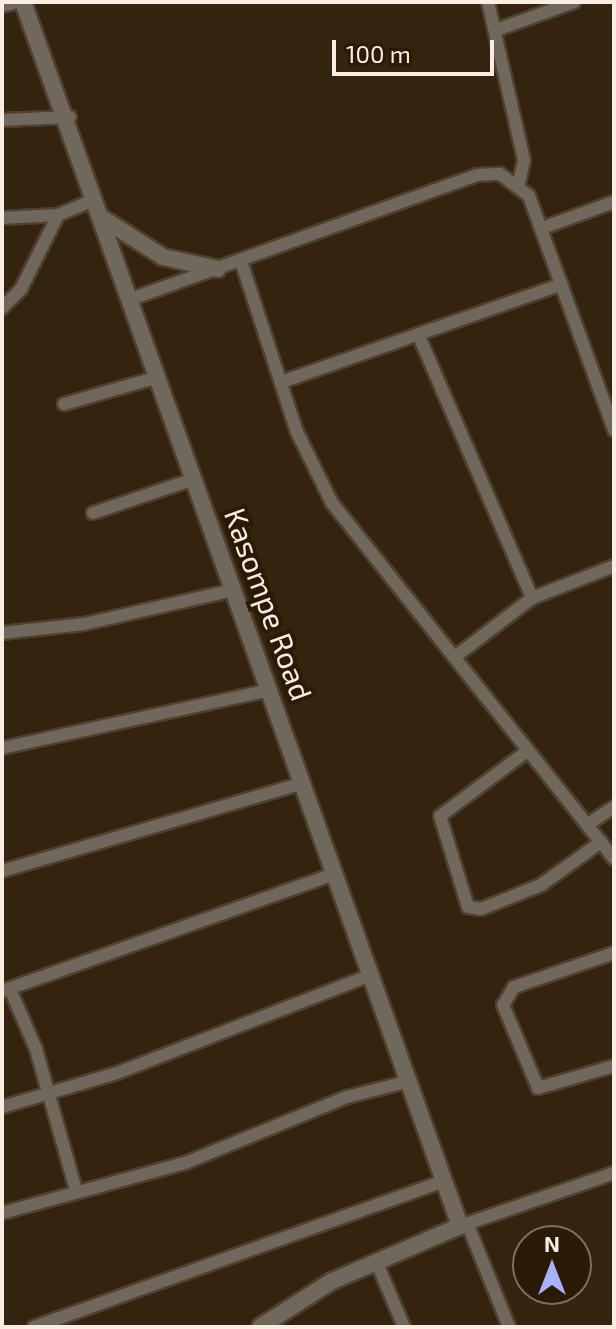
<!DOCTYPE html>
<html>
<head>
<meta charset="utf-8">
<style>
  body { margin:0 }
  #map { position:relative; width:616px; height:1329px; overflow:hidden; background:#34240f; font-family:"Exo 2",sans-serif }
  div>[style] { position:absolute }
  .roads { filter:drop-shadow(2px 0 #50402c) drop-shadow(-2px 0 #50402c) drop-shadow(0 2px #50402c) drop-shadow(0 -2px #50402c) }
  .minor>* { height:12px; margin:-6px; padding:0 6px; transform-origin:6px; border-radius:6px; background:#70675d }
  .tertiary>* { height:16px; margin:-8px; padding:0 8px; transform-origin:8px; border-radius:8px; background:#70675d }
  span { translate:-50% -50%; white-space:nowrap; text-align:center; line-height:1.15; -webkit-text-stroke:8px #2a1a06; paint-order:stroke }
  .street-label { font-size:30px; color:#f9ede1 }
  .frame { position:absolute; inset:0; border:4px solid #f9ede1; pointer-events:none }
  .north { position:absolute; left:512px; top:1225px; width:80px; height:80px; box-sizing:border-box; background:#2a1a06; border:2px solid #7d6e5e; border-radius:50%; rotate:0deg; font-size:22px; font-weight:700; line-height:32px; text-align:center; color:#f9ede1 }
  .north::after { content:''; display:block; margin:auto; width:28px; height:36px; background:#a9b0fc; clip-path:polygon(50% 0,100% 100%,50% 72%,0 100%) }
  .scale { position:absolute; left:332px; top:40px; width:162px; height:36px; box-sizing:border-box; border:4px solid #f9ede1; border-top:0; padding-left:10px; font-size:24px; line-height:28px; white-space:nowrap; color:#f9ede1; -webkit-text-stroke:6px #2a1a06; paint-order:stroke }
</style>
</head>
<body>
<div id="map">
  <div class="roads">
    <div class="minor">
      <div style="left:488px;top:2px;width:163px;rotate:77.2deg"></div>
      <div style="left:524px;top:161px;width:23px;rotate:103deg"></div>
      <div style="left:2px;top:6px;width:16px;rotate:-15deg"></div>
      <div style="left:496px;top:30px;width:83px;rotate:-19.7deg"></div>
      <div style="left:2px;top:120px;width:68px;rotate:-2.5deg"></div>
      <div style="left:2px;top:218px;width:56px;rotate:-3.1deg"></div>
      <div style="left:542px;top:228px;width:77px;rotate:-19.9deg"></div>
      <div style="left:241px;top:261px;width:180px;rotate:71.9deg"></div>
      <div style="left:297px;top:432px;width:79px;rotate:63.8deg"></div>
      <div style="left:332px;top:503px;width:454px;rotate:51.6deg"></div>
      <div style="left:131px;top:299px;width:368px;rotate:-19.7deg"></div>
      <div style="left:478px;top:175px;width:22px;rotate:-3deg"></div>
      <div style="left:500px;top:174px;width:36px;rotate:37deg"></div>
      <div style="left:529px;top:196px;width:249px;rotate:70deg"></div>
      <div style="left:2px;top:308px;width:27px;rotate:-45deg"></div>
      <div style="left:21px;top:289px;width:83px;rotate:-63.4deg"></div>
      <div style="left:58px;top:215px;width:39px;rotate:-23deg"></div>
      <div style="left:418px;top:334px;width:288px;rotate:66.6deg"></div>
      <div style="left:284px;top:381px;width:294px;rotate:-19.2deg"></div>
      <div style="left:64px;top:404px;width:98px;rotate:-16deg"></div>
      <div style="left:93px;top:513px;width:107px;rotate:-18.6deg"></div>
      <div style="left:2px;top:633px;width:82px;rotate:-6.3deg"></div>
      <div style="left:84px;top:624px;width:154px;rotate:-12.8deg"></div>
      <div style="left:456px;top:656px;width:96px;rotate:-37.3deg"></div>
      <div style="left:532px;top:598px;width:88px;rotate:-21.3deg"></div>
      <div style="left:2px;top:748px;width:275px;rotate:-12.2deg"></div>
      <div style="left:526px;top:752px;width:107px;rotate:143.3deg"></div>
      <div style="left:440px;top:816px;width:95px;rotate:72.9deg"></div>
      <div style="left:468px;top:907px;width:13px;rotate:9deg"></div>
      <div style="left:481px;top:909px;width:65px;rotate:-21.8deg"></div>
      <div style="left:541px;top:885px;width:74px;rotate:-35.6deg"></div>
      <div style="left:588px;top:824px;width:31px;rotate:-33deg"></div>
      <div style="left:2px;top:871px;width:313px;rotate:-16.3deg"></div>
      <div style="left:614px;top:953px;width:106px;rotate:161.2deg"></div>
      <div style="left:514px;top:987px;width:21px;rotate:121deg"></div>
      <div style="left:503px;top:1005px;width:90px;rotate:67.1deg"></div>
      <div style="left:538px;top:1088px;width:79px;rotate:-16.1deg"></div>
      <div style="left:10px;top:989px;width:65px;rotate:66.6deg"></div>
      <div style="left:36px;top:1049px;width:147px;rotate:74.2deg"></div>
      <div style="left:2px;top:991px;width:353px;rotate:-19.4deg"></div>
      <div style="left:2px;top:1107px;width:120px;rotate:-16.5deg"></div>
      <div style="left:117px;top:1073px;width:272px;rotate:-21.1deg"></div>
      <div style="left:2px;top:1213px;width:190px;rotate:-15.3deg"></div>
      <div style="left:185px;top:1163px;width:175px;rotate:-22.2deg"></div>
      <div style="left:347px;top:1097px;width:65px;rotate:-14.3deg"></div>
      <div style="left:467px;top:1223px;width:112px;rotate:68deg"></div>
      <div style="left:460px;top:1226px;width:163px;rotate:-19deg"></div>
      <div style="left:376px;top:1261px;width:72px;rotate:67deg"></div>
      <div style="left:34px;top:1327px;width:436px;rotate:-19.6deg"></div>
    </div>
    <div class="tertiary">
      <div style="left:23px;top:2px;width:1300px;rotate:70.35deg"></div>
      <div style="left:460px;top:1226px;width:139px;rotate:156.7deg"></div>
      <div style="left:332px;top:1281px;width:85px;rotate:147.4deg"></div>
      <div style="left:102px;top:218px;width:72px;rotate:32.6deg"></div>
      <div style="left:163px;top:257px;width:56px;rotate:12.3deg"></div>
    </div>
  </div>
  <div class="street-label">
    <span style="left:269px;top:604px;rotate:70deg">Kasompe Road</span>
  </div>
  <div class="frame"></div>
  <div class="north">N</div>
  <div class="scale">100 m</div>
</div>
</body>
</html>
